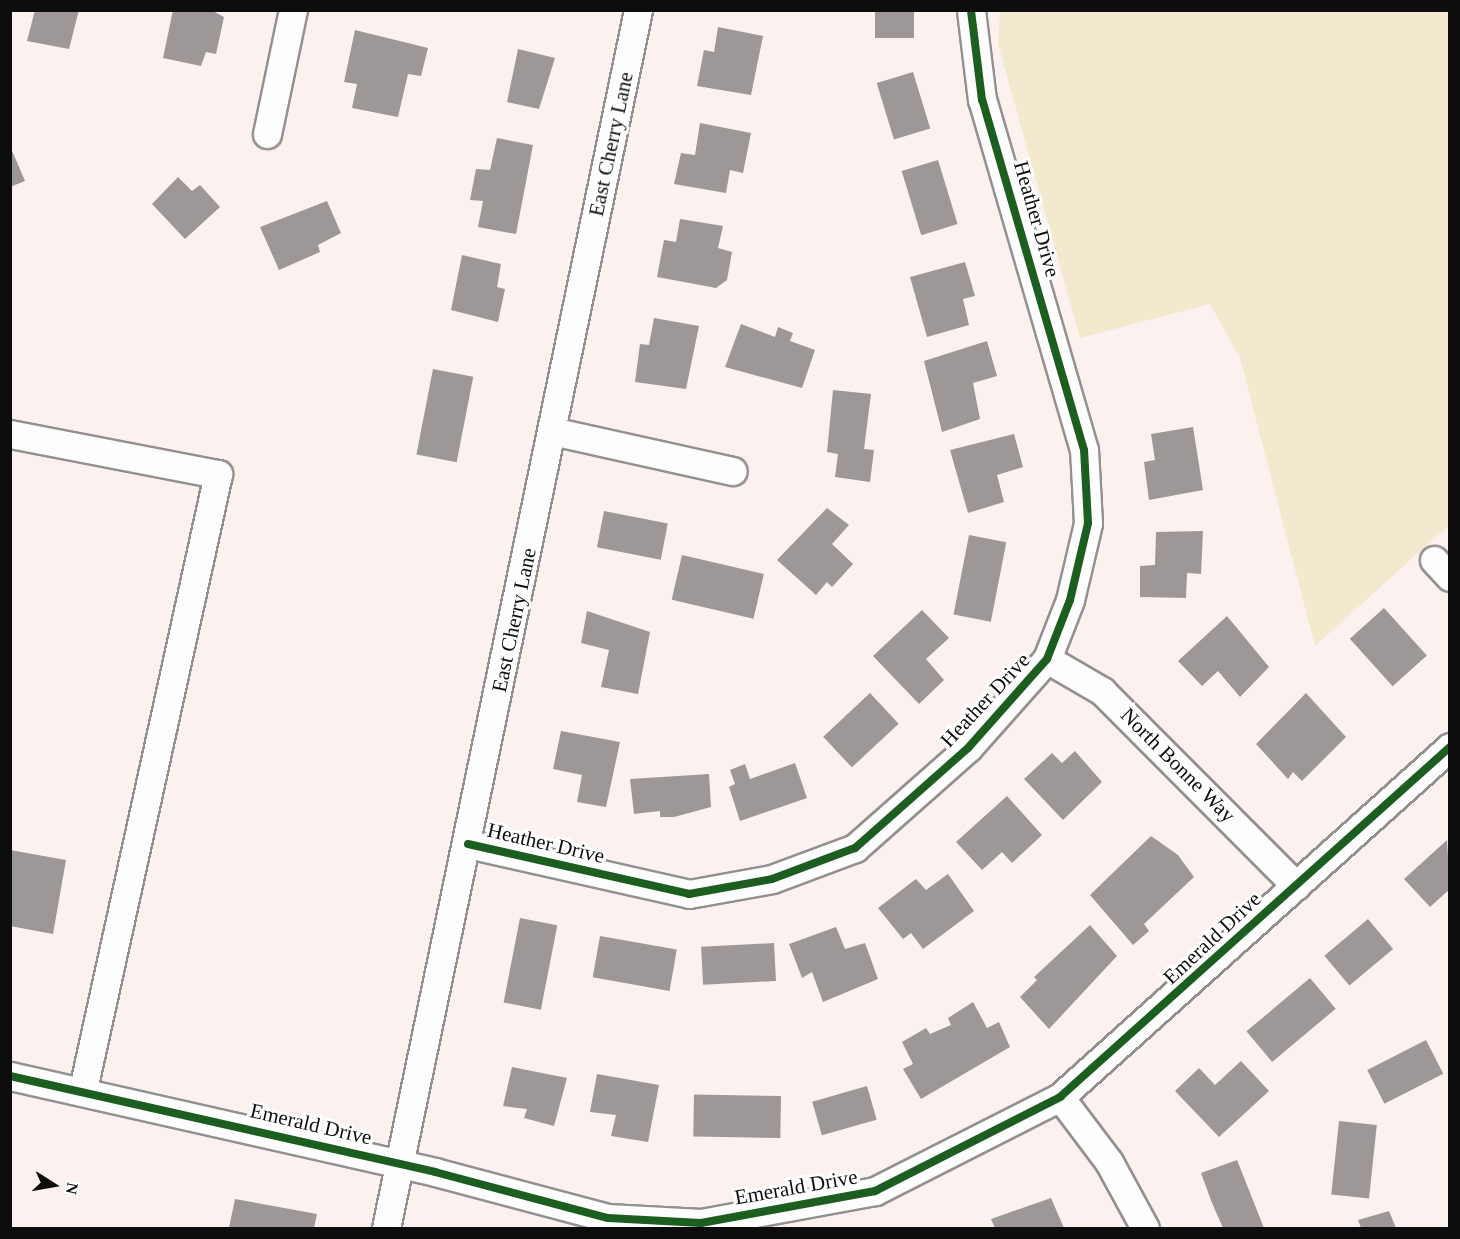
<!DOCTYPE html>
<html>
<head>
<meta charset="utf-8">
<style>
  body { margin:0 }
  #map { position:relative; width:1460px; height:1239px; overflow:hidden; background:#fbf2f0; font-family:Georgia,serif }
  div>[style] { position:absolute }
  .green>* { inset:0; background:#f3e9ce }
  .building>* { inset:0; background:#9e9797; transform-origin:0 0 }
  .roads { filter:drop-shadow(2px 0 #94908f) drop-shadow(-2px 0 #94908f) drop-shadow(0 2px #94908f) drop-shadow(0 -2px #94908f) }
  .minor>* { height:27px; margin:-13.5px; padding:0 13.5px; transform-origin:13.5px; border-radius:13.5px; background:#fefdfd }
  .cycleway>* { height:8px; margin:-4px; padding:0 4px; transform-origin:4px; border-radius:4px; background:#1b5e20 }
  span { translate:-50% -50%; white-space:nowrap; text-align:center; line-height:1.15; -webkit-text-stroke:6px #fff; paint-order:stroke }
  .street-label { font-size:21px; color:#0d0d0d }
  .frame { position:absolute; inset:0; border:12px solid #0d0d0d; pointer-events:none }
  .north { position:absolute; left:24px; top:1155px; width:60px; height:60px; -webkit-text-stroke:4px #fff; paint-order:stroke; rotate:101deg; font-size:16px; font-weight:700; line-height:24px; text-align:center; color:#0d0d0d }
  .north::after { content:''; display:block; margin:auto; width:21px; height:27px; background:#0d0d0d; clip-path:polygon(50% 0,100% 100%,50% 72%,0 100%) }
</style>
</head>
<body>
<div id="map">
  <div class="green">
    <div style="clip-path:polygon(1000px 11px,1449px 11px,1449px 525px,1315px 646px,1240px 358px,1210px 304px,1080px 338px,998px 44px)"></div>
  </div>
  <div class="building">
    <div style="clip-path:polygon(35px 10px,79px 10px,69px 49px,27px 41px)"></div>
    <div style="clip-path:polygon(173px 10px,211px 10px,224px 17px,216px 54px,206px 52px,201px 66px,163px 58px)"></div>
    <div style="left:875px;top:10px;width:39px;height:28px"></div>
    <div style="clip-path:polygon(718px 27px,763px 36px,751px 95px,697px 86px,704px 50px,714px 52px)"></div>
    <div style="clip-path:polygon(355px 30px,428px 48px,421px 76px,408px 74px,398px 117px,352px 108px,357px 84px,344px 82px)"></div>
    <div style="clip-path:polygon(518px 49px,555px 58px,539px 109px,507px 102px)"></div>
    <div style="left:913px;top:72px;width:59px;height:38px;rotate:73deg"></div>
    <div style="clip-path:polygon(700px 123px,751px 133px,743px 173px,730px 170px,726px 193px,674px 184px,681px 153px,695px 155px)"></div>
    <div style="clip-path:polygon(497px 138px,533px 145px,516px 234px,478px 227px,483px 201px,470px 200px,476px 169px,490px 170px)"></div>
    <div style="clip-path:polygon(10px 146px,25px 181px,10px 187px)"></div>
    <div style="left:938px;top:160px;width:67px;height:38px;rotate:73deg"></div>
    <div style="clip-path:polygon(178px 177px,192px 191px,200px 185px,220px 207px,185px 239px,152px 204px)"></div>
    <div style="clip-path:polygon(327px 201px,341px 233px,318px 245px,320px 252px,279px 270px,260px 227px)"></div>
    <div style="clip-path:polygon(680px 219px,723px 226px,718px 248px,732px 252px,727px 280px,716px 288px,657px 277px,664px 240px,676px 242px)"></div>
    <div style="clip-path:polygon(462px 255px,501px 264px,497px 287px,505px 289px,498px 322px,451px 310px)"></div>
    <div style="clip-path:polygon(965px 262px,975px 296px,963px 299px,969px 325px,927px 337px,910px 277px)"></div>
    <div style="clip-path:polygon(654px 318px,699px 326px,686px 389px,635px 382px,640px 344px,649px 345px)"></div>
    <div style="clip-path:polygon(741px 324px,775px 337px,778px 327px,793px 333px,790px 341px,815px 350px,802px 388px,725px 367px)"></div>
    <div style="clip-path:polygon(987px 341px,997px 376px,973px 383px,980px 419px,942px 432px,924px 361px)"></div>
    <div style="left:433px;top:369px;width:41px;height:87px;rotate:11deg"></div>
    <div style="clip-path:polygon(833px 390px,871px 394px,864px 449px,874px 450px,870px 482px,835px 477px,838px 454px,827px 452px)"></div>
    <div style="clip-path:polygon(1193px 427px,1203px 490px,1149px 500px,1144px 462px,1155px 460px,1151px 434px)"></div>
    <div style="clip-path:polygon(1014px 434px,1023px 467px,997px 475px,1004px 502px,968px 513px,950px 450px)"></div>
    <div style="clip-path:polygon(827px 508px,849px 525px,832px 544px,853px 564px,832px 587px,827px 582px,816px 595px,777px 560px)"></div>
    <div style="left:604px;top:511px;width:65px;height:37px;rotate:11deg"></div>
    <div style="clip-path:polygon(1203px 531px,1201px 574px,1187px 573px,1186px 598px,1140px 597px,1140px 566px,1155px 565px,1156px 532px)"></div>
    <div style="left:969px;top:535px;width:38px;height:81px;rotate:11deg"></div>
    <div style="left:682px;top:555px;width:84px;height:46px;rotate:13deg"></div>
    <div style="left:1384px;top:608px;width:64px;height:46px;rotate:48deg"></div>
    <div style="clip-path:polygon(922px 610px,949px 638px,926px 659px,944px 680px,919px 704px,873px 656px)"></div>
    <div style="clip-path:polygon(587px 611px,650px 632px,638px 694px,601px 687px,609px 650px,581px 643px)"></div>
    <div style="clip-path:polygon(1227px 616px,1269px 667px,1240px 697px,1218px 671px,1202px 686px,1178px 661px)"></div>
    <div style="left:870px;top:693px;width:42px;height:64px;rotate:47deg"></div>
    <div style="clip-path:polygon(1306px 693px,1346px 737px,1302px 781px,1293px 772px,1288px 779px,1256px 744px)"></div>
    <div style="clip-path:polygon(561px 731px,620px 742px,606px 807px,577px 802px,582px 775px,553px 769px)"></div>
    <div style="clip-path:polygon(1075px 751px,1102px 782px,1063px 820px,1024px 779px,1052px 753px,1062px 763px)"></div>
    <div style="clip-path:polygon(795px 763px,807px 798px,740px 821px,729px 787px,735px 784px,730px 770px,745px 764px,750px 779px)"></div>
    <div style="clip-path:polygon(709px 774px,711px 807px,674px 817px,660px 817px,660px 811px,634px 814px,630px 779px)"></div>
    <div style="clip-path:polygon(1007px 796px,1042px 835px,1012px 863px,1002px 852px,982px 870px,956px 842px)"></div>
    <div style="clip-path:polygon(1151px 836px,1178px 855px,1194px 877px,1144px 924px,1149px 931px,1133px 945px,1090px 895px)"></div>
    <div style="clip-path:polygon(1447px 840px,1450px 889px,1430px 907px,1404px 879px)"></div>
    <div style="clip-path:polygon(10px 850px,66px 860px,53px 934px,10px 926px)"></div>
    <div style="clip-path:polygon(948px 874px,974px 911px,923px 949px,911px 933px,903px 939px,878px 908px,916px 879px,926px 890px)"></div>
    <div style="left:520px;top:918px;width:38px;height:86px;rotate:11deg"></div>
    <div style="left:1368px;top:919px;width:39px;height:57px;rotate:50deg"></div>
    <div style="clip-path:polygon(1090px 925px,1117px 956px,1049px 1029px,1020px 997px,1037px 980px,1034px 977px)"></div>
    <div style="clip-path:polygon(836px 927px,845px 949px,865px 943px,878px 979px,823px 1002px,812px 972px,802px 978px,789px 944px)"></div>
    <div style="left:600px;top:936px;width:78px;height:42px;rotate:10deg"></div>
    <div style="left:774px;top:943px;width:38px;height:73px;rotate:87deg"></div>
    <div style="left:1310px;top:978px;width:40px;height:83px;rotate:50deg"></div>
    <div style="clip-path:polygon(973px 1002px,987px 1028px,999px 1022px,1010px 1047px,921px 1099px,903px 1069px,913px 1064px,902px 1042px,926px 1028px,930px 1034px,951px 1025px,948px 1018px)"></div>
    <div style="left:1426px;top:1040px;width:38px;height:66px;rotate:63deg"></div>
    <div style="clip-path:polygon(1241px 1061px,1269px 1091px,1219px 1137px,1175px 1091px,1199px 1068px,1215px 1085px)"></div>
    <div style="clip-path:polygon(512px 1067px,567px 1078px,554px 1126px,524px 1118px,527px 1109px,503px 1106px)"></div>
    <div style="clip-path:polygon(597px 1074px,659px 1085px,648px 1142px,611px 1136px,616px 1115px,590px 1112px)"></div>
    <div style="left:867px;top:1086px;width:35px;height:57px;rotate:74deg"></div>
    <div style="left:781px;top:1096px;width:42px;height:87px;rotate:91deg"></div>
    <div style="left:1339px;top:1121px;width:38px;height:74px;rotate:6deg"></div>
    <div style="clip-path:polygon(1237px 1160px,1264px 1228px,1223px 1228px,1212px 1203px,1201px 1173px)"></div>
    <div style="clip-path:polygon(1051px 1198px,1064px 1228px,995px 1228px,991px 1219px)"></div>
    <div style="clip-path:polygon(235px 1199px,317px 1214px,314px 1228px,229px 1228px)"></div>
    <div style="clip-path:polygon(1389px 1211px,1396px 1228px,1361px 1228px,1358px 1220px)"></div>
  </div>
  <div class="roads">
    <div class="minor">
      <div style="left:267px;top:134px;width:127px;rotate:-78.2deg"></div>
      <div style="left:552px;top:431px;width:185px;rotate:12.5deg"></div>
      <div style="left:10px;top:434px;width:212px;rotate:10.9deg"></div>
      <div style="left:218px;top:474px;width:630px;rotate:102.38deg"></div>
      <div style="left:1434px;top:560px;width:23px;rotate:47deg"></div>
      <div style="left:1047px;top:659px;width:64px;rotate:30.2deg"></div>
      <div style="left:1102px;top:691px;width:275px;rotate:45.1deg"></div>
      <div style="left:468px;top:844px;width:227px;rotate:12.7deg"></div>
      <div style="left:689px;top:894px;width:84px;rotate:-10.2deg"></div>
      <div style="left:772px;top:879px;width:89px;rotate:-20.5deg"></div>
      <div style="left:855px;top:848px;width:151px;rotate:-41.5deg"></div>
      <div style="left:968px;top:748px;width:119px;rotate:-48.4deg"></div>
      <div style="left:1047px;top:659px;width:63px;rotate:-68.7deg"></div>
      <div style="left:1070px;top:600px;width:79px;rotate:-76.8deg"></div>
      <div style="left:1088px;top:523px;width:73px;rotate:-93.1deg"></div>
      <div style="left:1084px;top:450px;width:365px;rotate:-106.2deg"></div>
      <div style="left:982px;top:100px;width:91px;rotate:-97deg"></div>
      <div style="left:10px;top:1076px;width:436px;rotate:12.7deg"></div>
      <div style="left:435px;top:1172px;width:179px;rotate:14.9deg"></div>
      <div style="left:608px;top:1218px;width:93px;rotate:3.1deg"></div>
      <div style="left:701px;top:1223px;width:177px;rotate:-10.4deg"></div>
      <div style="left:875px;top:1191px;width:208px;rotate:-26.9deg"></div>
      <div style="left:1060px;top:1097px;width:524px;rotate:-41.91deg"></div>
      <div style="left:1060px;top:1097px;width:81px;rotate:53deg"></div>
      <div style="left:1109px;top:1162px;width:75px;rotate:61.4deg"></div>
      <div style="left:386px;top:1228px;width:1244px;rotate:-78.31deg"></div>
    </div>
  </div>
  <div class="cycleway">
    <div style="left:468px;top:844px;width:227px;rotate:12.7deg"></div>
    <div style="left:689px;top:894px;width:84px;rotate:-10.2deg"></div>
    <div style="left:772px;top:879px;width:89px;rotate:-20.5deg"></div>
    <div style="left:855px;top:848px;width:151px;rotate:-41.5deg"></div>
    <div style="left:968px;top:748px;width:119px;rotate:-48.4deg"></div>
    <div style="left:1047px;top:659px;width:63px;rotate:-68.7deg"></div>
    <div style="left:1070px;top:600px;width:79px;rotate:-76.8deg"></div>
    <div style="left:1088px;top:523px;width:73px;rotate:-93.1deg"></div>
    <div style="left:1084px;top:450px;width:365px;rotate:-106.2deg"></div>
    <div style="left:982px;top:100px;width:91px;rotate:-97deg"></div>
    <div style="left:10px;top:1076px;width:436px;rotate:12.7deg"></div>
    <div style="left:435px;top:1172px;width:179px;rotate:14.9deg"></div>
    <div style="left:608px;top:1218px;width:93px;rotate:3.1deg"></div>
    <div style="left:701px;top:1223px;width:177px;rotate:-10.4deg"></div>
    <div style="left:875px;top:1191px;width:208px;rotate:-26.9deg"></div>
    <div style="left:1060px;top:1097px;width:524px;rotate:-41.91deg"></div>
  </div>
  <div class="street-label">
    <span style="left:611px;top:144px;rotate:-78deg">East Cherry Lane</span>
    <span style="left:1037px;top:219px;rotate:74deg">Heather Drive</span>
    <span style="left:514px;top:620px;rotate:-78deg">East Cherry Lane</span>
    <span style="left:985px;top:700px;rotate:-47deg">Heather Drive</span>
    <span style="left:1178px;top:765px;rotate:45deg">North Bonne Way</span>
    <span style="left:546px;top:843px;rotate:13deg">Heather Drive</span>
    <span style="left:1212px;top:938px;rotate:-43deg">Emerald Drive</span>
    <span style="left:311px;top:1124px;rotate:13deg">Emerald Drive</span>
    <span style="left:796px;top:1187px;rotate:-10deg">Emerald Drive</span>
  </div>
  <div class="frame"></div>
  <div class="north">N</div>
</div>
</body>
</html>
